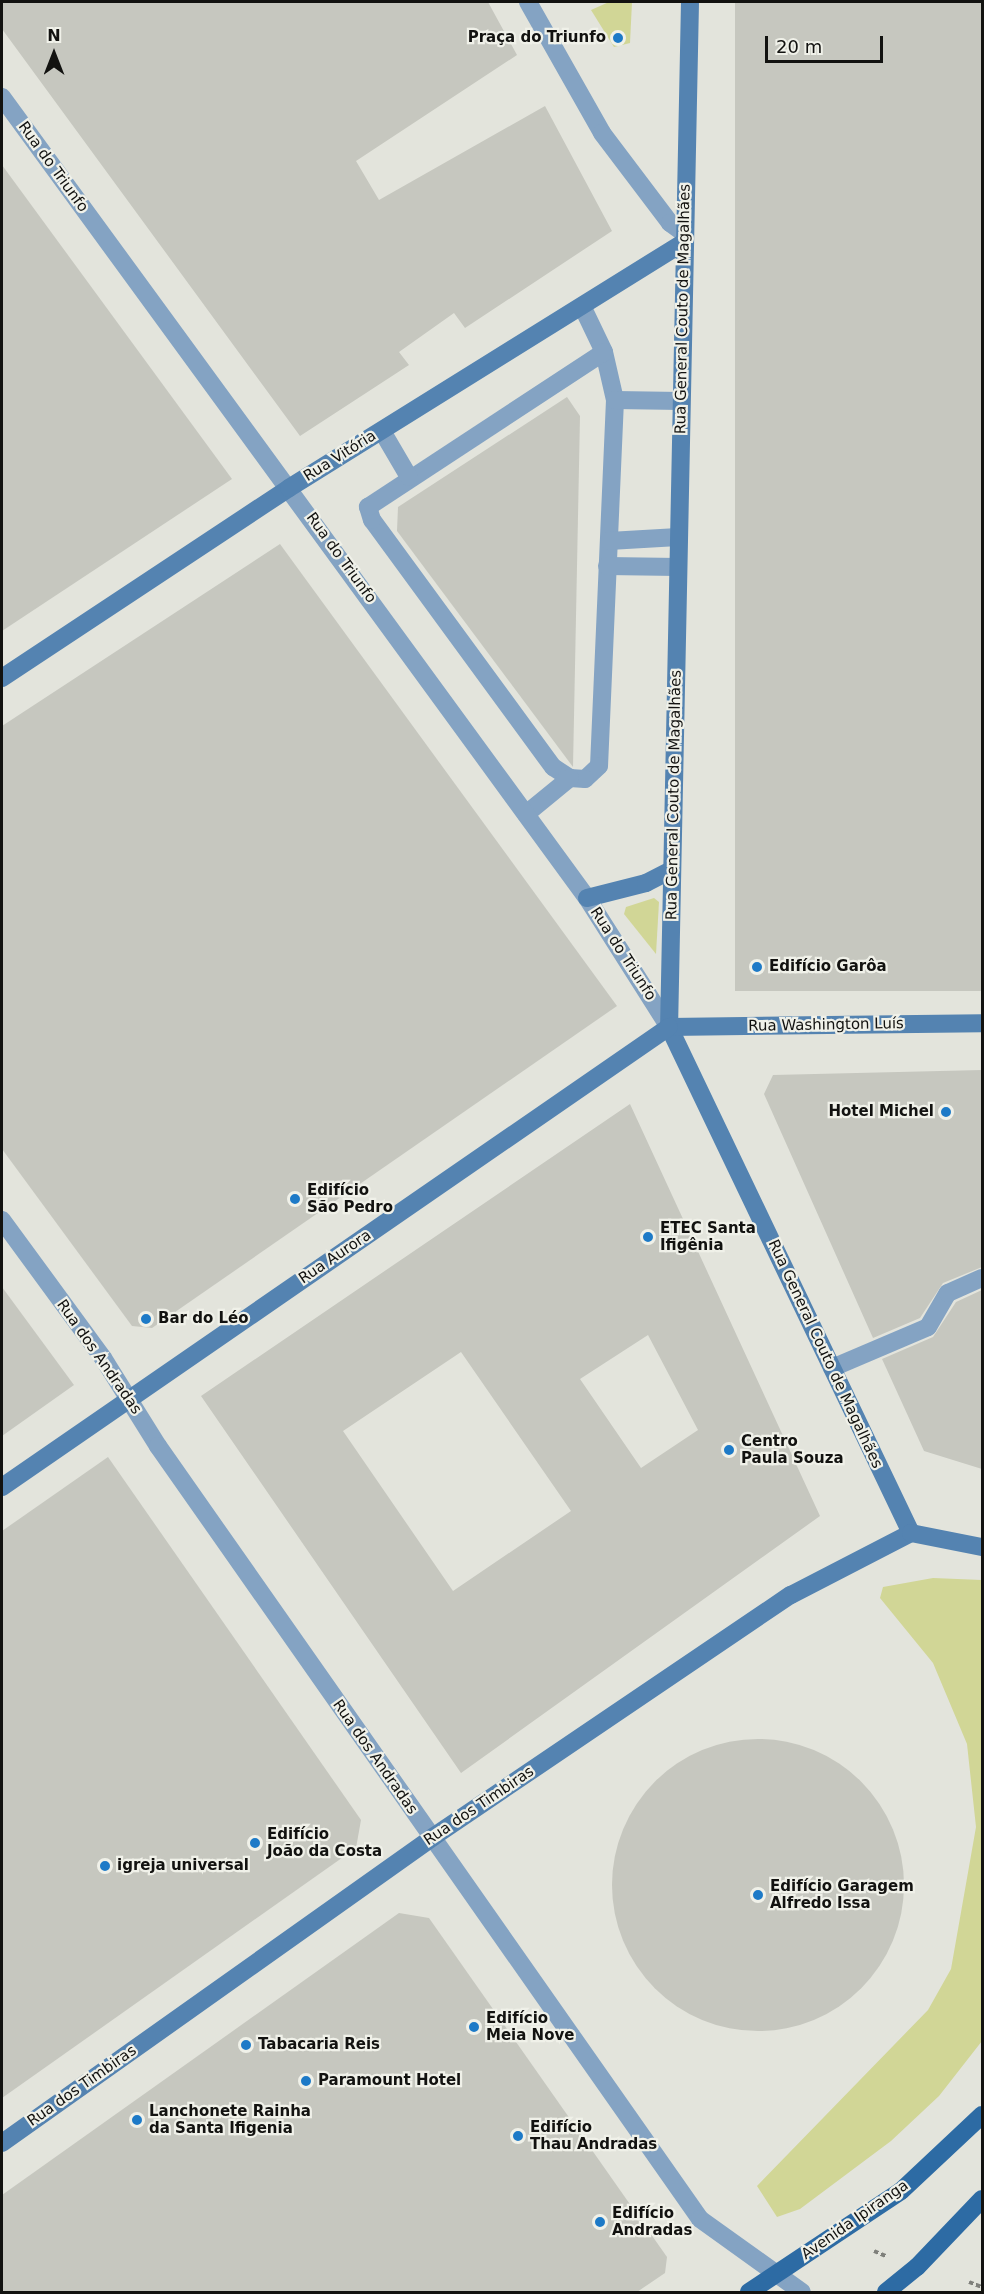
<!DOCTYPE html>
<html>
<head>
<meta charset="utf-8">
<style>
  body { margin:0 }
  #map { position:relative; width:984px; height:2294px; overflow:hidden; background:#e3e4dc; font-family:"DejaVu Sans",sans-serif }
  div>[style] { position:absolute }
  .green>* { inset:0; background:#d1d696 }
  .building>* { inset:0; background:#c6c7bf; transform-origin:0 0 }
  .round { border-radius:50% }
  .path>* { height:4px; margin-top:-2px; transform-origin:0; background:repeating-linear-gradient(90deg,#7f807b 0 4.5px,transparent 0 7.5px) }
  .lane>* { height:18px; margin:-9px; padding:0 9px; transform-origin:9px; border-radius:9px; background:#84a3c3 }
  .street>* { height:18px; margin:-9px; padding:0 9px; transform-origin:9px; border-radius:9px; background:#84a3c3 }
  .secondary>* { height:18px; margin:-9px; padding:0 9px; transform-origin:9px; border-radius:9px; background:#5483b1 }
  .primary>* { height:18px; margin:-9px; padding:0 9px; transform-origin:9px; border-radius:9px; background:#2d6ba4 }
  .dots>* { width:16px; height:16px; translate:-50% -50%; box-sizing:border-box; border:3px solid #f0f1e9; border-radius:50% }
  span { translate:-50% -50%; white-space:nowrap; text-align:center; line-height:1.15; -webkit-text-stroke:4.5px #f0f1e9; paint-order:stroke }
  .poi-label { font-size:15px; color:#121210; font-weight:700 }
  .right { translate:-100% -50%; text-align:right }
  .left { translate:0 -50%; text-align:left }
  .street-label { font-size:15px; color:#121210 }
  .frame { position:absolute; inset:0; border:3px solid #121210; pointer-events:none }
  .north { position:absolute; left:24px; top:24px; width:60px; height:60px; -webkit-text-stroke:4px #f0f1e9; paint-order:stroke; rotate:0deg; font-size:16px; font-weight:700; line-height:24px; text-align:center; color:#121210 }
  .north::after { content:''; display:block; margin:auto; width:21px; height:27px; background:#121210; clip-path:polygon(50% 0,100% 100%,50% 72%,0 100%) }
  .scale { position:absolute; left:765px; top:36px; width:118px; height:27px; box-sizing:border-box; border:3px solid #121210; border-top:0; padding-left:8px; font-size:18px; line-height:21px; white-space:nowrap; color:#121210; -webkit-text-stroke:4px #f0f1e9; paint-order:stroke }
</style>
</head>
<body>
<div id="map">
  <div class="green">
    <div style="clip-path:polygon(609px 2px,632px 2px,630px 43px,614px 47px,591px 10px)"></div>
    <div style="clip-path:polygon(654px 898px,659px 902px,656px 954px,624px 914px,626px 907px)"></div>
    <div style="clip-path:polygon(933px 1578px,982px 1580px,982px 2041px,939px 2096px,891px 2141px,800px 2209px,777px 2217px,757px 2186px,928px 2010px,951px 1969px,976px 1827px,967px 1744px,933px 1663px,880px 1598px,883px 1587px)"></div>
  </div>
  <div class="building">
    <div style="clip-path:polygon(2px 2px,488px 2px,517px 55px,356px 161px,379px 200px,545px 106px,612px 231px,465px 328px,454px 313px,399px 352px,409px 365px,300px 436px,2px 29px)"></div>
    <div style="left:735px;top:2px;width:247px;height:989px"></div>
    <div style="clip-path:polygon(2px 165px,232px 479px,2px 631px)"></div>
    <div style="clip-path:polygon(567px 397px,580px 416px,573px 767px,397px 531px,398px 507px)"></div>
    <div style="clip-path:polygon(280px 544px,617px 1006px,152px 1328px,132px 1326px,2px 1149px,2px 726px)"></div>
    <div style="clip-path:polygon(982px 1070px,982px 1267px,943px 1283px,920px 1318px,873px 1338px,764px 1094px,773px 1075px)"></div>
    <div style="clip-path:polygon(evenodd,630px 1104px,820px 1516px,461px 1773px,201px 1396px,630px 1104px,648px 1335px,698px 1430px,641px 1468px,580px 1379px,648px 1335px,630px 1104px,461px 1352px,571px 1511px,453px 1591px,343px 1431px,461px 1352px)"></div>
    <div style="clip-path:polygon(2px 1287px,74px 1385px,2px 1436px)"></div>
    <div style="clip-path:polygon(982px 1290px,982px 1469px,924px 1451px,882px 1359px,933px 1337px,956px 1302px)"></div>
    <div style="clip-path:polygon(108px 1457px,361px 1820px,356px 1848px,2px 2098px,2px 1531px)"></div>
    <div class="round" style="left:612px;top:1739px;width:292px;height:292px"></div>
    <div style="clip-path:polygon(399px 1913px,429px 1918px,667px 2257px,665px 2273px,637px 2292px,2px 2292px,2px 2195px)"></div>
  </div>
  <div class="path">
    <div style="left:874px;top:2251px;width:13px;rotate:23deg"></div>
    <div style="left:969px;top:2282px;width:14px;rotate:21deg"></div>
  </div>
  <div class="lane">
    <div style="left:582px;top:306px;width:51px;rotate:64.4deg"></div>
    <div style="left:604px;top:352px;width:49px;rotate:77.1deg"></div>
    <div style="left:615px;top:400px;width:366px;rotate:92.5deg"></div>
    <div style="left:599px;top:766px;width:19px;rotate:137deg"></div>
    <div style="left:585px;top:779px;width:15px;rotate:-176deg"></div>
    <div style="left:570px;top:778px;width:20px;rotate:-147deg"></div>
    <div style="left:553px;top:767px;width:306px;rotate:-126.2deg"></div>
    <div style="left:372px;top:520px;width:14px;rotate:-107deg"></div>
    <div style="left:368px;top:507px;width:282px;rotate:-33.3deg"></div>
    <div style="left:615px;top:400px;width:66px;rotate:0.9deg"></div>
    <div style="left:382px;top:431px;width:53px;rotate:59.6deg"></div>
    <div style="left:609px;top:541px;width:69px;rotate:-3.3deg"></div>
    <div style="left:607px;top:566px;width:71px;rotate:0.8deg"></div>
    <div style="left:526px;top:814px;width:57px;rotate:-39.3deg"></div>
    <div style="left:832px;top:1368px;width:104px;rotate:-23.1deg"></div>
    <div style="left:928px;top:1327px;width:39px;rotate:-60deg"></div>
    <div style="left:948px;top:1293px;width:37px;rotate:-24deg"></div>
  </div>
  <div class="street">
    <div style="left:528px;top:2px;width:150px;rotate:60.5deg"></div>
    <div style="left:602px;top:133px;width:113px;rotate:52.9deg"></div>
    <div style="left:670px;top:223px;width:17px;rotate:36deg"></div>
    <div style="left:2px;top:97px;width:992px;rotate:53.86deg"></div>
    <div style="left:587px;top:898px;width:153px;rotate:57.6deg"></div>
    <div style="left:2px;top:1220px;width:171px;rotate:53.8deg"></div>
    <div style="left:103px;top:1358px;width:104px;rotate:58deg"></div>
    <div style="left:158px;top:1446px;width:944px;rotate:54.96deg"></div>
    <div style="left:700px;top:2219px;width:125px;rotate:35.6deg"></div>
  </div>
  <div class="secondary">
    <div style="left:690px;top:2px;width:1025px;rotate:91.17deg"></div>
    <div style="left:669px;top:1027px;width:561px;rotate:64.44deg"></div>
    <div style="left:2px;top:678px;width:344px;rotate:-33.5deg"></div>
    <div style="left:289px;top:488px;width:465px;rotate:-31.9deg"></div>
    <div style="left:587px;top:898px;width:61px;rotate:-14.3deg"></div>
    <div style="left:646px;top:883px;width:29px;rotate:-27deg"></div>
    <div style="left:669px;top:1027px;width:313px;rotate:-0.7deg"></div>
    <div style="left:2px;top:1487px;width:810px;rotate:-34.59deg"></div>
    <div style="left:2px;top:2143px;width:529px;rotate:-35.37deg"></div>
    <div style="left:433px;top:1837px;width:432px;rotate:-34.1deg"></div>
    <div style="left:791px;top:1595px;width:135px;rotate:-27.3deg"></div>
    <div style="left:911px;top:1533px;width:72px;rotate:11.2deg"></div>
  </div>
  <div class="primary">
    <div style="left:749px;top:2292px;width:182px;rotate:-33.6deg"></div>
    <div style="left:901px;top:2191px;width:111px;rotate:-43.2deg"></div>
    <div style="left:886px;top:2292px;width:40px;rotate:-39deg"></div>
    <div style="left:917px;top:2267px;width:94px;rotate:-46.3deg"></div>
  </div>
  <div class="dots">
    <div style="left:618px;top:38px;background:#1d7ac7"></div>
    <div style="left:757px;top:967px;background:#1d7ac7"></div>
    <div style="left:946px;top:1112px;background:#1d7ac7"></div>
    <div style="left:295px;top:1199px;background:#1d7ac7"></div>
    <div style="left:648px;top:1237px;background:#1d7ac7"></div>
    <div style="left:146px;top:1319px;background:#1d7ac7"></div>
    <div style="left:729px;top:1450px;background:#1d7ac7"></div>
    <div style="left:255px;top:1843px;background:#1d7ac7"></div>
    <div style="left:105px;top:1866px;background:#1d7ac7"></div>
    <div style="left:758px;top:1895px;background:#1d7ac7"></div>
    <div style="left:474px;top:2027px;background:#1d7ac7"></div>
    <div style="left:246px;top:2045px;background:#1d7ac7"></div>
    <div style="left:306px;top:2081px;background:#1d7ac7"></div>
    <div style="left:137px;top:2120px;background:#1d7ac7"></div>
    <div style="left:518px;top:2136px;background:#1d7ac7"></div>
    <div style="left:600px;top:2222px;background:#1d7ac7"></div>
  </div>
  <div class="poi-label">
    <span class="right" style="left:606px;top:38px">Praça do Triunfo</span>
    <span class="left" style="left:769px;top:967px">Edifício Garôa</span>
    <span class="right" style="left:934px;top:1112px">Hotel Michel</span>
    <span class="left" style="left:307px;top:1199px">Edifício<br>São Pedro</span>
    <span class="left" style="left:660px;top:1237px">ETEC Santa<br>Ifigênia</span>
    <span class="left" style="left:158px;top:1319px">Bar do Léo</span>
    <span class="left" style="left:741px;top:1450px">Centro<br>Paula Souza</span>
    <span class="left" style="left:267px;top:1843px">Edifício<br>João da Costa</span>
    <span class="left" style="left:117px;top:1866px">igreja universal</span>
    <span class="left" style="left:770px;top:1895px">Edifício Garagem<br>Alfredo Issa</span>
    <span class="left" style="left:486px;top:2027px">Edifício<br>Meia Nove</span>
    <span class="left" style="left:258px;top:2045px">Tabacaria Reis</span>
    <span class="left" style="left:318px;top:2081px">Paramount Hotel</span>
    <span class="left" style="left:149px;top:2120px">Lanchonete Rainha<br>da Santa Ifigenia</span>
    <span class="left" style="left:530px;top:2136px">Edifício<br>Thau Andradas</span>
    <span class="left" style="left:612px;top:2222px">Edifício<br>Andradas</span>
  </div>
  <div class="street-label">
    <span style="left:53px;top:167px;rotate:54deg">Rua do Triunfo</span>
    <span style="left:683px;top:309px;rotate:-89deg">Rua General Couto de Magalhães</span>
    <span style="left:340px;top:456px;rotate:-32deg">Rua Vitória</span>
    <span style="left:341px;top:558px;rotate:54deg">Rua do Triunfo</span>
    <span style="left:674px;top:795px;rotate:-89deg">Rua General Couto de Magalhães</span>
    <span style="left:623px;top:954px;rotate:57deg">Rua do Triunfo</span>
    <span style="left:826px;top:1025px;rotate:-1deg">Rua Washington Luís</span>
    <span style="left:335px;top:1257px;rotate:-34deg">Rua Aurora</span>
    <span style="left:825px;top:1354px;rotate:65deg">Rua General Couto de Magalhães</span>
    <span style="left:99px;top:1357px;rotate:55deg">Rua dos Andradas</span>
    <span style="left:375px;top:1757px;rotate:55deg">Rua dos Andradas</span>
    <span style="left:479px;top:1806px;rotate:-34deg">Rua dos Timbiras</span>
    <span style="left:82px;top:2086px;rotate:-35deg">Rua dos Timbiras</span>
    <span style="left:855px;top:2220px;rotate:-35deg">Avenida Ipiranga</span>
  </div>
  <div class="frame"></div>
  <div class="north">N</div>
  <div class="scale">20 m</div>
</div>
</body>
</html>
